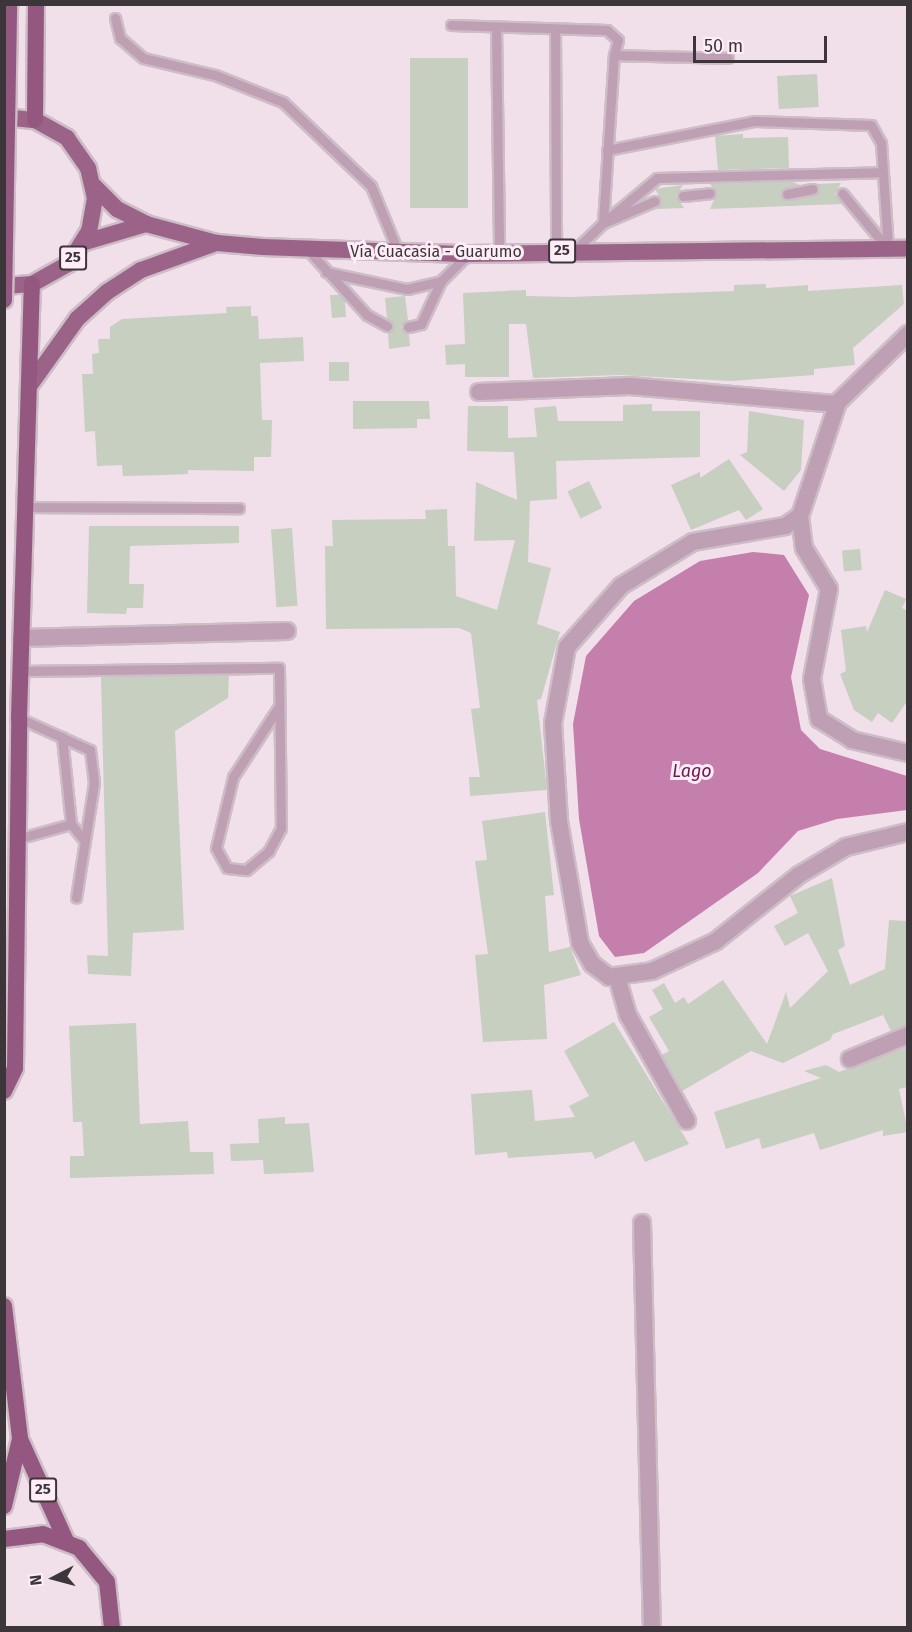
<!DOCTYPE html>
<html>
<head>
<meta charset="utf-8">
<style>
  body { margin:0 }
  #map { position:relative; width:912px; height:1632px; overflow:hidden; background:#f1dfea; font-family:"Fira Sans",sans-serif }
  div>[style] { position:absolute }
  .water>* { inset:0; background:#c57fac }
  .building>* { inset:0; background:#c6cfc0; transform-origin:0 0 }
  .roads { filter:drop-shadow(2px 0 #cdbdc7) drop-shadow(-2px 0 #cdbdc7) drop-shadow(0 2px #cdbdc7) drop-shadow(0 -2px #cdbdc7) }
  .service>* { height:9px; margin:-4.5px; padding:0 4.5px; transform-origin:4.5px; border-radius:4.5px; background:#bf9fb3 }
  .minor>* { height:16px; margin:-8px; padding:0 8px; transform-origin:8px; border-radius:8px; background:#bf9fb3 }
  .primary>* { height:16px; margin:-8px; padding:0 8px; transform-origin:8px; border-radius:8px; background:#9b6387 }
  .trunk>* { height:16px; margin:-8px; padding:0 8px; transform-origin:8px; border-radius:8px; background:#945880 }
  .bridges { filter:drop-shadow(2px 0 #cdbdc7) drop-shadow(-2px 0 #cdbdc7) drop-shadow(0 2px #cdbdc7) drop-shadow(0 -2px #cdbdc7) }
  .trunk-bridge>* { height:16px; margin:-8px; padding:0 8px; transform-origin:8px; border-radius:8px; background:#945880 }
  span { translate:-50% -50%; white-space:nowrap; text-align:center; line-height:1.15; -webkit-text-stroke:6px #feedf7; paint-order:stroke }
  .shield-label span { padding:2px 4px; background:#feedf7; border:2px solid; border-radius:4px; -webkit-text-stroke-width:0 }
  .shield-label { font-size:15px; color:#3c3539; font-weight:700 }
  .street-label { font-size:16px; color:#3c3539 }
  .water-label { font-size:18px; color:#6c1a56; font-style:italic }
  .frame { position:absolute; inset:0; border:6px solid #3c3539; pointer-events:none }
  .north { position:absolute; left:24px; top:1548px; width:60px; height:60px; -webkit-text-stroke:4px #feedf7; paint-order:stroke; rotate:264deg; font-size:16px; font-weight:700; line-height:24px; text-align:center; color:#3c3539 }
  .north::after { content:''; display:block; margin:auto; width:21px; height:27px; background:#3c3539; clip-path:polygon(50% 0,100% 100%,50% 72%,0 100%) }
  .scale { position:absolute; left:693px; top:36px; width:134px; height:27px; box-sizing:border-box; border:3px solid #3c3539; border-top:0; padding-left:8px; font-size:18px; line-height:21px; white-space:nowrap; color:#3c3539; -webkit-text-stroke:4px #feedf7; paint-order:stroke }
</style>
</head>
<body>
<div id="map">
  <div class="water">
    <div style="clip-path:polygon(753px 552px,784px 555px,809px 595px,791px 677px,801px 730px,820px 749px,907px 776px,907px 810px,837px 819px,798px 831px,758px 873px,644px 953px,615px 957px,599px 936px,579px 819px,573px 724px,586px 656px,634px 601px,700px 561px)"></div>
  </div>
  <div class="building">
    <div style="left:468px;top:58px;width:150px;height:58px;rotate:90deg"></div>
    <div style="left:817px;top:74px;width:33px;height:40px;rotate:87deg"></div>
    <div style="clip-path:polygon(743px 134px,743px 138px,788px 137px,789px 168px,718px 170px,715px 136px)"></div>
    <div style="clip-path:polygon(790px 181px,800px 185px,782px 189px,784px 200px,815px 195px,818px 184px,841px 183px,835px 194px,842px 204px,710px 209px,717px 193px,710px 184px)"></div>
    <div style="clip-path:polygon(683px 185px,676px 196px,684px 208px,656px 209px,662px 201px,655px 189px)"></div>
    <div style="clip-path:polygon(766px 284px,766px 288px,808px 285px,808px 291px,902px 285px,904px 304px,853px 348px,855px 365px,814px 369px,814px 375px,731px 381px,619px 375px,533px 378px,526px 324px,509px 324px,509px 377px,465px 377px,465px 364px,446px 365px,445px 345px,465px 344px,463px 293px,526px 290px,526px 296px,570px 297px,734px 291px,734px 285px)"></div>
    <div style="clip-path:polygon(330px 295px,339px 295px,345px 301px,346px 317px,332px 318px)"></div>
    <div style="clip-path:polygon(405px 296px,408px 320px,401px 328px,409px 334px,410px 346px,389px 349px,388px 333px,394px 325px,387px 318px,385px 298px)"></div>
    <div style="clip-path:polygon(251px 306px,251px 316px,258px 316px,259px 339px,303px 337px,304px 361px,260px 363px,262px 420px,272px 420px,271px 457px,254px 457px,254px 471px,188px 470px,188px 474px,166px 475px,123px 476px,122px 465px,97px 466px,95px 431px,85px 432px,82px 374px,93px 374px,92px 354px,99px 353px,98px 339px,110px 339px,110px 327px,122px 319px,227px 313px,226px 307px)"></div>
    <div style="left:329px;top:362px;width:20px;height:19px"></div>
    <div style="clip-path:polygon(353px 401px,429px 401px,430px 419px,417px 419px,417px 428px,353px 429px)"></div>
    <div style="clip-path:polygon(652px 404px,652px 411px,700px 411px,700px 457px,556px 461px,557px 499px,530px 501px,528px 562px,551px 568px,537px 624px,560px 632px,541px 699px,537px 700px,547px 790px,470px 796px,469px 777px,480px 777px,471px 709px,480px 708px,471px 633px,459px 628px,326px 629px,325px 546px,333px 546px,332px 520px,426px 519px,425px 510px,447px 509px,448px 546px,455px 546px,456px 596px,497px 610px,515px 540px,474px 541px,476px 482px,517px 500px,514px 452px,467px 451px,468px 406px,508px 406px,508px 438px,537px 437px,534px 408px,556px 406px,558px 421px,623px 421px,623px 405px)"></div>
    <div style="clip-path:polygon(749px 411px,804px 420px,801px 470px,784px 491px,740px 455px,747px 452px)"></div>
    <div style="clip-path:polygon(729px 459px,763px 509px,746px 520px,739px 510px,691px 530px,671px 485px,700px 472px,700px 478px)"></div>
    <div style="left:589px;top:481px;width:30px;height:24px;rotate:64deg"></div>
    <div style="clip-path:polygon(89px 526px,239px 526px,239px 543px,130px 546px,129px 584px,144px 584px,143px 608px,127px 608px,126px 614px,87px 613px)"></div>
    <div style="left:292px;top:528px;width:78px;height:21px;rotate:86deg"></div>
    <div style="left:860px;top:549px;width:21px;height:18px;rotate:85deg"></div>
    <div style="clip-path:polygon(885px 590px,906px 599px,902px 608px,908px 611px,908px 700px,892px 723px,878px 713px,872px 722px,854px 710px,840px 674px,846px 671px,841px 630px,866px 626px,867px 632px)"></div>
    <div style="clip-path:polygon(229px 675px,228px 698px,175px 731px,184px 930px,133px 933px,131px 976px,88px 974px,87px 955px,108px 956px,101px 677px)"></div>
    <div style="clip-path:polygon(545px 812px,554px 895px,545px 896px,549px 952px,570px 947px,581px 975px,544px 985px,547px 1039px,483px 1042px,475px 955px,488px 954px,475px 861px,487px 860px,482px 821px)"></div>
    <div style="clip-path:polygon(832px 878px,845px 946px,838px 950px,850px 985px,885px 969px,889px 920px,908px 921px,908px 1025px,891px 1031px,883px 1015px,833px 1034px,830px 1040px,783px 1063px,751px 1051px,682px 1091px,662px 1055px,669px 1051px,649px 1017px,663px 1009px,652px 990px,664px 983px,675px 1003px,684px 997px,688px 1004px,723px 980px,767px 1044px,786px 992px,790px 1008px,828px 971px,808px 933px,785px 946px,774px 926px,798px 913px,790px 896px)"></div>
    <div style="clip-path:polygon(614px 1022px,689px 1144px,645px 1162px,634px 1141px,595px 1159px,592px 1152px,508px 1158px,507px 1152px,475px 1155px,471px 1094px,532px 1090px,535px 1121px,575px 1117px,569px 1106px,589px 1096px,564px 1051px)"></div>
    <div style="clip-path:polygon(136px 1023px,140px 1124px,188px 1121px,190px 1152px,213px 1152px,214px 1174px,70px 1178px,70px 1156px,84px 1156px,82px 1122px,73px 1122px,69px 1026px)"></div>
    <div style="clip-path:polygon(908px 1047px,908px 1087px,899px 1089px,908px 1132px,883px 1136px,883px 1130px,820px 1150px,814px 1133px,762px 1149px,759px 1138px,726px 1149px,714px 1112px,821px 1078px,804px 1071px,826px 1065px,839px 1072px)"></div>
    <div style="clip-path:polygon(285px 1117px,285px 1124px,309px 1123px,314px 1172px,264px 1174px,263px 1160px,231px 1161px,230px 1144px,259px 1143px,258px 1119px)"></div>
  </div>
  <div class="roads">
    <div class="service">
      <div style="left:115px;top:18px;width:21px;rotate:76deg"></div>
      <div style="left:120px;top:38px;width:30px;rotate:41deg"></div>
      <div style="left:143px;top:58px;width:74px;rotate:13.3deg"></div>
      <div style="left:215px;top:75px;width:73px;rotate:21.7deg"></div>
      <div style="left:283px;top:102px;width:122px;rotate:43.7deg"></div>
      <div style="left:371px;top:186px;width:74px;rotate:67.6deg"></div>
      <div style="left:451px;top:25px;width:156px;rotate:1.8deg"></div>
      <div style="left:607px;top:30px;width:15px;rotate:42deg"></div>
      <div style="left:618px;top:40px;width:16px;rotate:105deg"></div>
      <div style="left:496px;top:27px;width:226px;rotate:89.2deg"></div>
      <div style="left:555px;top:29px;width:222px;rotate:89.7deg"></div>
      <div style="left:607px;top:150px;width:151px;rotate:-11.1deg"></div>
      <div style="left:755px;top:121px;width:116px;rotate:2deg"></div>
      <div style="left:871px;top:125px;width:21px;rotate:61deg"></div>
      <div style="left:881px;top:143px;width:106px;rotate:86.2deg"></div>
      <div style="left:888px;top:249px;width:72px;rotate:-129.4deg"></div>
      <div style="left:787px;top:194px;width:26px;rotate:-11deg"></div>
      <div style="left:683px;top:196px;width:27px;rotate:-6deg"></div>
      <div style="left:603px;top:223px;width:70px;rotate:-39.8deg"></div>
      <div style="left:657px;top:178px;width:224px;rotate:-1.5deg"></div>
      <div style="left:603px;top:223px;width:168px;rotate:-86.3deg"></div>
      <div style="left:614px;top:55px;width:114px;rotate:1.5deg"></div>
      <div style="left:308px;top:250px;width:88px;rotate:47.8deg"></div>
      <div style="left:367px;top:315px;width:23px;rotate:29deg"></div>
      <div style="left:574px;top:251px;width:40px;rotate:-44deg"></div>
      <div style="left:603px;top:223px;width:56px;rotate:-22.9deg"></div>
      <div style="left:326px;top:272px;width:83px;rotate:11.9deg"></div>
      <div style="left:407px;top:289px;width:35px;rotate:-13deg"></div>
      <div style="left:408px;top:327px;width:13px;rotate:-13deg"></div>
      <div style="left:421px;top:324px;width:47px;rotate:-65.1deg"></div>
      <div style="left:441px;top:281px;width:38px;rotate:-45deg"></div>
      <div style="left:24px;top:507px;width:215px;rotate:0.3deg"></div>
      <div style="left:20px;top:671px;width:259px;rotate:-0.7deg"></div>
      <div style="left:279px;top:668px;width:160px;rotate:89.3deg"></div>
      <div style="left:281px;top:828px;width:26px;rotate:118deg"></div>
      <div style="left:269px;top:851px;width:30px;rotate:140deg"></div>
      <div style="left:246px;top:870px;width:19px;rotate:-174deg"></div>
      <div style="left:227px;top:868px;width:23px;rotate:-119deg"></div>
      <div style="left:216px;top:848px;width:73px;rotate:-76.5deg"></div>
      <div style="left:233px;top:777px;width:82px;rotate:-56.9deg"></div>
      <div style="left:19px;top:718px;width:78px;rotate:24.3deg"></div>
      <div style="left:90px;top:750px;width:33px;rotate:83deg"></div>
      <div style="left:94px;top:783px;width:116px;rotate:98.9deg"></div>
      <div style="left:62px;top:737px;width:87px;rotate:84.1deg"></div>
      <div style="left:71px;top:824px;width:22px;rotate:51deg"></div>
      <div style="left:17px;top:839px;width:56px;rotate:-15.5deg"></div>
    </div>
    <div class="minor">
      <div style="left:908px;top:334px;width:98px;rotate:135.8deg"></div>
      <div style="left:838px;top:402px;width:120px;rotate:108.4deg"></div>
      <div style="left:800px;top:516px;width:32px;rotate:83deg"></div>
      <div style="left:804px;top:548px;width:48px;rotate:58.6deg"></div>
      <div style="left:829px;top:589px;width:92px;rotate:100.7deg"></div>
      <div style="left:812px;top:679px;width:41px;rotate:80.1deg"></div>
      <div style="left:819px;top:719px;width:39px;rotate:32deg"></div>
      <div style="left:852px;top:740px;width:57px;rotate:13.1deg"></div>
      <div style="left:479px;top:392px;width:151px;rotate:-2.3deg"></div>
      <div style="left:630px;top:386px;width:208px;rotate:5deg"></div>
      <div style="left:800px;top:516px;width:18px;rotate:146deg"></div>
      <div style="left:785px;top:526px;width:93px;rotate:170.1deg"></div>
      <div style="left:693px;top:542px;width:84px;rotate:148.6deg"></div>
      <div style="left:621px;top:586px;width:81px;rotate:131.5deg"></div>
      <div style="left:567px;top:647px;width:77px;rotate:100.4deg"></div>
      <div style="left:553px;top:723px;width:98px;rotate:86.5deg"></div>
      <div style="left:559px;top:821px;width:124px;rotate:80.2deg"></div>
      <div style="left:580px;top:943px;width:24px;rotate:60deg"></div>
      <div style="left:592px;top:964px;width:21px;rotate:37deg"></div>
      <div style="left:609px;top:977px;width:43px;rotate:-7.9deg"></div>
      <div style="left:652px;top:971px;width:71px;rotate:-25.1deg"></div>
      <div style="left:716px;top:941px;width:106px;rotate:-38.5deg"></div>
      <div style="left:799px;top:875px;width:55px;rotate:-30.8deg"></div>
      <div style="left:846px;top:847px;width:64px;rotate:-13.6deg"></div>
      <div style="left:21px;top:638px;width:266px;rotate:-1.5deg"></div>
      <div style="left:617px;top:977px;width:40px;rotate:74deg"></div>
      <div style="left:628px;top:1015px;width:121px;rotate:60.9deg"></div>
      <div style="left:850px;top:1059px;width:63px;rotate:-22.5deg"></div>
      <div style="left:642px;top:1223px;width:405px;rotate:88.6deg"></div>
    </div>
    <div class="primary">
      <div style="left:4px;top:117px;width:31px;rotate:6deg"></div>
      <div style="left:35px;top:120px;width:37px;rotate:29deg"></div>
      <div style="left:67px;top:138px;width:37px;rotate:55deg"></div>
      <div style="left:88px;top:168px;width:31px;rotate:77deg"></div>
      <div style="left:95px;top:198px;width:34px;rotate:100deg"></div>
      <div style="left:89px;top:231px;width:39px;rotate:122deg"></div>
      <div style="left:68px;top:264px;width:41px;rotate:150.9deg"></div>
      <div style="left:32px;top:284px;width:28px;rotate:176deg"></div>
      <div style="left:94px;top:186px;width:33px;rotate:45deg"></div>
      <div style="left:117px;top:209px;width:33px;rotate:27deg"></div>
      <div style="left:146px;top:224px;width:73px;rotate:15deg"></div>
      <div style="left:217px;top:243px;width:46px;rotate:5deg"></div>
      <div style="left:263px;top:247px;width:205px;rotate:2deg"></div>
      <div style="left:468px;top:254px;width:440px;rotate:-0.7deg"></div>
      <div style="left:85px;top:242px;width:64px;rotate:-16.4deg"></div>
      <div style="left:30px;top:385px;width:81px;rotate:-54.5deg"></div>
      <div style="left:77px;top:319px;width:40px;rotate:-42deg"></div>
      <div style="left:107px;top:292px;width:40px;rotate:-32.9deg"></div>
      <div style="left:141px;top:270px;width:80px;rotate:-19.8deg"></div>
    </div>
    <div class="trunk">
      <div style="left:35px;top:120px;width:116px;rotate:-89.5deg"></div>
      <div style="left:4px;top:1091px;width:25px;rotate:-64deg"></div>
      <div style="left:15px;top:1068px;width:350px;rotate:-89.3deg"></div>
      <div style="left:19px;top:718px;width:434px;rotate:-88.3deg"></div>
      <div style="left:4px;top:1306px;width:134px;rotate:83.1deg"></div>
      <div style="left:20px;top:1439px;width:112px;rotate:65.7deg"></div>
      <div style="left:4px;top:1506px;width:69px;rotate:-76.6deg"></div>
      <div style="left:4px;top:1539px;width:39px;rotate:-7deg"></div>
      <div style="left:43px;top:1534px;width:39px;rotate:21deg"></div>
      <div style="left:79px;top:1548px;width:44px;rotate:50.5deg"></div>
      <div style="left:107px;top:1582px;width:46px;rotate:83.8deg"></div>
    </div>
  </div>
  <div class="bridges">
    <div class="trunk-bridge">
      <div style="left:4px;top:300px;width:296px;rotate:-89deg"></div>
    </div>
  </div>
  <div class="shield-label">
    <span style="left:562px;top:251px">25</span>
    <span style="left:73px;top:258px">25</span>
    <span style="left:43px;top:1490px">25</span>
  </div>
  <div class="street-label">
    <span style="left:436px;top:252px">Vía Cuacasia - Guarumo</span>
  </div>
  <div class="water-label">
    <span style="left:692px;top:771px">Lago</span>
  </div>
  <div class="frame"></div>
  <div class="north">N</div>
  <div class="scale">50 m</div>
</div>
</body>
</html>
